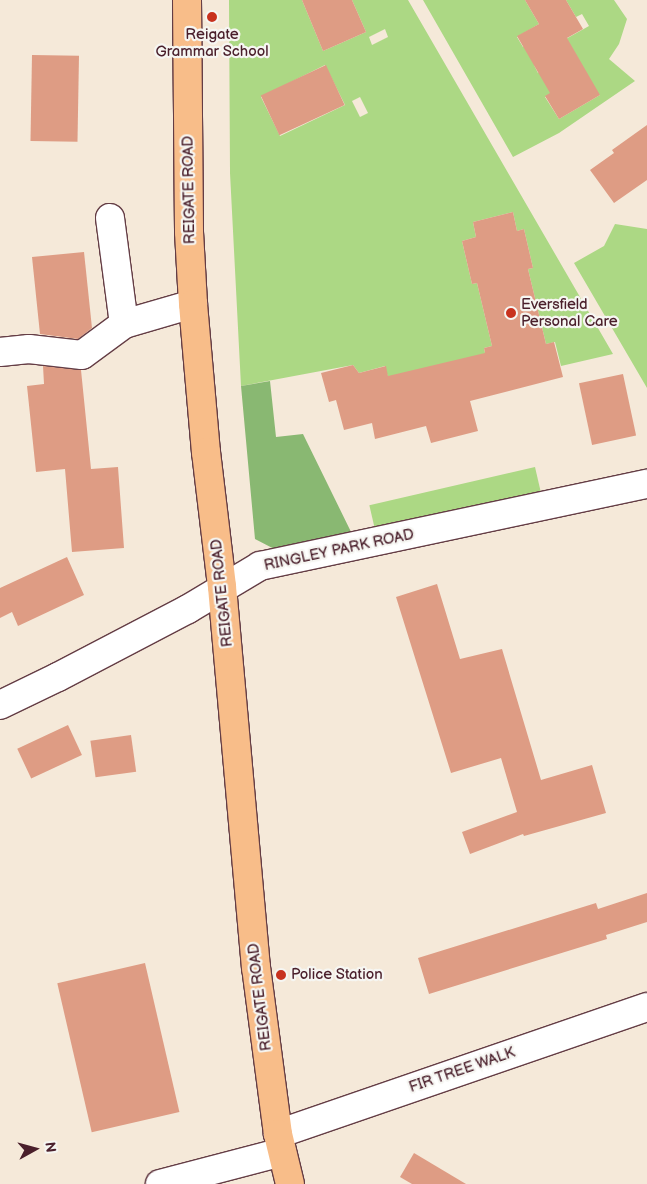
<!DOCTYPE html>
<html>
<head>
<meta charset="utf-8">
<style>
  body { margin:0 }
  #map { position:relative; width:647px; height:1184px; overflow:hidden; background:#f5e9d9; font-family:"Balsamiq Sans",sans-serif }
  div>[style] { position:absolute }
  .green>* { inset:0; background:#acd884; transform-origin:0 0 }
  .forest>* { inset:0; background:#89b872 }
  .building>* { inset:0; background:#de9c84; transform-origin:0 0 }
  .roads { filter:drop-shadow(1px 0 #643d45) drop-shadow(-1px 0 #643d45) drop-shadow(0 1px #643d45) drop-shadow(0 -1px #643d45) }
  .minor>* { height:28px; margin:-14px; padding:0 14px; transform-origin:14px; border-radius:14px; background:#fff }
  .major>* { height:28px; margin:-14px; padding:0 14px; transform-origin:14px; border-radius:14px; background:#f8bd89 }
  .dots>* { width:14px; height:14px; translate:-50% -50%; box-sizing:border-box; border:2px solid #f6f6f2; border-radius:50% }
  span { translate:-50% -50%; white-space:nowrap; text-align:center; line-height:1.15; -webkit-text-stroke:4.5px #f6f6f2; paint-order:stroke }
  .poi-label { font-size:15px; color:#4a1f2b }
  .left { translate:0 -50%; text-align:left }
  .street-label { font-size:15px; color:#4a1f2b }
  .north { position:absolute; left:10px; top:1124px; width:50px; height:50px; -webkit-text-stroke:4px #f6f6f2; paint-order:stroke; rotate:83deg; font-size:14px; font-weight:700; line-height:20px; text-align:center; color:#4a1f2b }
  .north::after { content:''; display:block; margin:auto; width:18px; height:22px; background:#4a1f2b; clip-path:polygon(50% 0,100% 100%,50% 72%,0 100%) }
</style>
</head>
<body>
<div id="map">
  <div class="green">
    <div style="clip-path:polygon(evenodd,229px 0,302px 0,323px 51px,366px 32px,352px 0,408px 0,613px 354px,561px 366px,555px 342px,546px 344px,528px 269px,533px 268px,524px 229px,517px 231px,513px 212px,473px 222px,476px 237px,462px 241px,472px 284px,477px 283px,492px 346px,484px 348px,486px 358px,390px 385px,385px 366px,359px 373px,353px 365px,241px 386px,230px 173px,229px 0,385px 29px,388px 37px,372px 45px,369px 37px,385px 29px,229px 0,325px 65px,345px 105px,280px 136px,261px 97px,325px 65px,229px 0,360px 97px,368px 113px,360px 117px,352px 101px,360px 97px)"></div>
    <div style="clip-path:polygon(evenodd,423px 0,525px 0,539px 24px,517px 37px,523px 47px,532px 42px,539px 54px,589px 26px,582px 14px,576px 17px,566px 0,614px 0,627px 19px,619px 44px,609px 59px,635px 81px,559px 133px,513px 157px,423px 0,534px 65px,600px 95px,559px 119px,545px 97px,555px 91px,543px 70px,538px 73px,534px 65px)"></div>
    <div style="clip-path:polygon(615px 224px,647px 229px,647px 388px,574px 263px,604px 246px)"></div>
    <div style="left:535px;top:467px;width:27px;height:170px;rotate:77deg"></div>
  </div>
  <div class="forest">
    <div style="clip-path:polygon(270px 381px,276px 437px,303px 434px,355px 540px,282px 553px,255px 539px,241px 386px)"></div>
  </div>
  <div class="building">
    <div style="clip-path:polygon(302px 0,352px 0,366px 32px,323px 51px)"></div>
    <div style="clip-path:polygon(525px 0,566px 0,583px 29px,567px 38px,600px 95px,559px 119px,545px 96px,550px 93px,517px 36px,539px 24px)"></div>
    <div style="left:32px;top:55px;width:47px;height:86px;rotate:1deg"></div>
    <div style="left:326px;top:65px;width:44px;height:72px;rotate:65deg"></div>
    <div style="clip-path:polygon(647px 125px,647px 180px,614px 203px,590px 170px,614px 153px,612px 150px)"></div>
    <div style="clip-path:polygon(513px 212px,517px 231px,524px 229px,533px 268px,528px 269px,546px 344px,554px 342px,563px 377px,470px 401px,478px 431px,431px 443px,426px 426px,375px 439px,372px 423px,344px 430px,336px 400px,329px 402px,321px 373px,353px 365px,359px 373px,386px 366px,388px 376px,485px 353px,484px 348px,492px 346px,477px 283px,472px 284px,462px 241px,476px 237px,473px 222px)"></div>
    <div style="clip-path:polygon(84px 252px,92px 328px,78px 339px,40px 334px,32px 257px)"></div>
    <div style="clip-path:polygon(43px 366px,81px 370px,91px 469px,118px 467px,124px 548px,72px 552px,65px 469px,36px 472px,27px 386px,44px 384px)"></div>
    <div style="left:623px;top:374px;width:63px;height:45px;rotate:78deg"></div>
    <div style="clip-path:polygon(67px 557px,84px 595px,18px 626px,12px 612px,0 618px,0 588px)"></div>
    <div style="clip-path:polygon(437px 584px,460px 659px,502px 649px,541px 780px,592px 765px,606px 813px,524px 836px,523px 834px,470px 854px,462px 832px,517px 812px,501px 758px,451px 773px,396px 597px)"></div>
    <div style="left:68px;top:725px;width:33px;height:56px;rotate:65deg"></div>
    <div style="left:131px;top:735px;width:37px;height:41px;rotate:82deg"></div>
    <div style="clip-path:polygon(647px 893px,647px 922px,606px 935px,607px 939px,429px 994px,418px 958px,596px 903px,598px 909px)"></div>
    <div style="left:145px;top:963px;width:153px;height:90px;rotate:77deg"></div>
    <div style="clip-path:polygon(414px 1153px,466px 1184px,412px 1184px,400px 1177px)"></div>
  </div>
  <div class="roads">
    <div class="minor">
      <div style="left:110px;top:218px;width:107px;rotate:82.5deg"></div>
      <div style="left:124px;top:324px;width:72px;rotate:-16.2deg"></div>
      <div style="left:0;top:352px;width:29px;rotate:-6deg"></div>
      <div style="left:29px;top:349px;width:53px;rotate:6.5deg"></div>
      <div style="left:82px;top:355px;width:52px;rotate:-36.4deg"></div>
      <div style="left:0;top:705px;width:64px;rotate:-25.8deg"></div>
      <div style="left:58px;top:677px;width:147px;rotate:-27.6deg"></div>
      <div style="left:188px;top:609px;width:84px;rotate:-30.8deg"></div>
      <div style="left:260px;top:566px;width:396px;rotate:-12deg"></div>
      <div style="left:278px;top:1134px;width:390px;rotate:-19deg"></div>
      <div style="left:160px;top:1184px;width:126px;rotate:-14.7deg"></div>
    </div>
    <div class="major">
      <div style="left:187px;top:0;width:232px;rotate:89.5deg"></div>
      <div style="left:189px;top:232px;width:72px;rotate:86.8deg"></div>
      <div style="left:193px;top:304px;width:149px;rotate:85deg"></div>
      <div style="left:206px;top:452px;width:136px;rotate:83.2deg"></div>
      <div style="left:222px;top:587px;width:382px;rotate:84.9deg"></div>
      <div style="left:256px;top:967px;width:168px;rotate:82.5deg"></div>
      <div style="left:278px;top:1134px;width:51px;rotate:76.5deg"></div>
    </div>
  </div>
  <div class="dots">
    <div style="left:212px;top:17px;background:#c8321e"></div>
    <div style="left:511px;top:313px;background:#c8321e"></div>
    <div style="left:281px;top:975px;background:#c8321e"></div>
  </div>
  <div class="poi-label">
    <span style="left:212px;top:43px">Reigate<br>Grammar School</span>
    <span class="left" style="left:521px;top:313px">Eversfield<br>Personal Care</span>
    <span class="left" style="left:291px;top:975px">Police Station</span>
  </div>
  <div class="street-label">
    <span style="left:189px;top:190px;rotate:-91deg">REIGATE ROAD</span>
    <span style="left:339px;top:550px;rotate:-12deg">RINGLEY PARK ROAD</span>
    <span style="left:222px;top:593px;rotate:-96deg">REIGATE ROAD</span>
    <span style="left:260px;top:997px;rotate:-97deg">REIGATE ROAD</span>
    <span style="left:462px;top:1070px;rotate:-19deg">FIR TREE WALK</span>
  </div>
  <div class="north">N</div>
</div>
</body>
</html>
